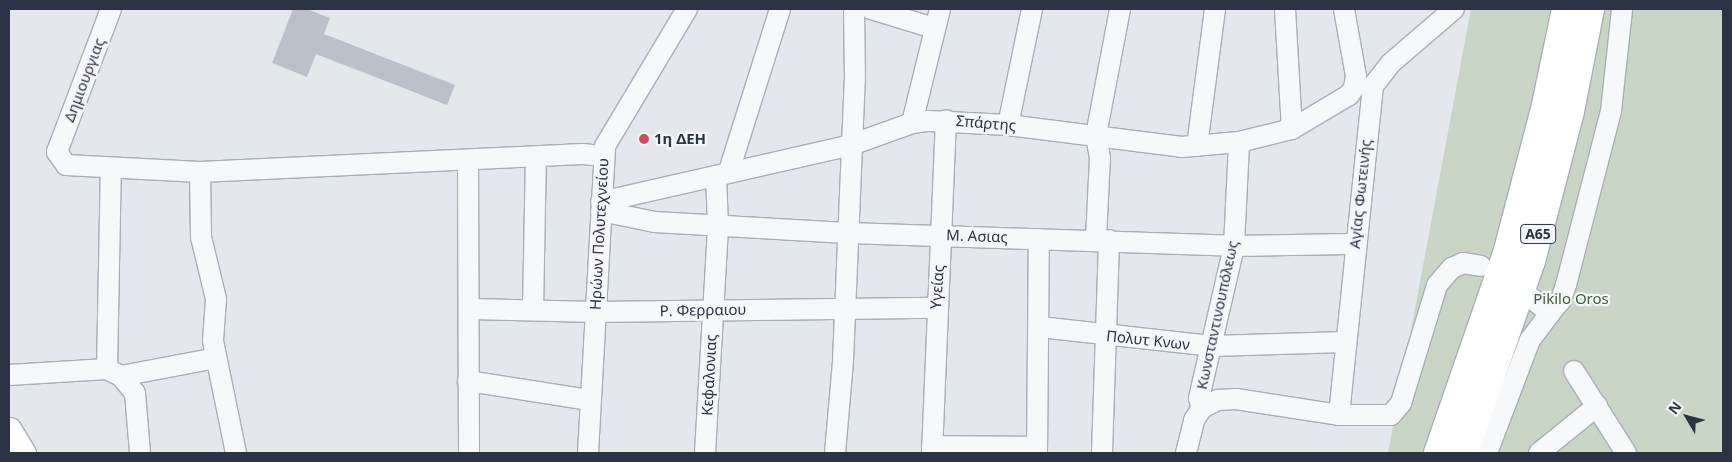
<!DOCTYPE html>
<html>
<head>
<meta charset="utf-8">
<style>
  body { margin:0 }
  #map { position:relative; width:1732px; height:462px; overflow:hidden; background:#e4e7ec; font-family:"Noto Sans",sans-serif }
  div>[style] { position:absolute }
  .green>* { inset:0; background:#c9d6c5 }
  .building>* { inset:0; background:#bbc0ca }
  .roads { filter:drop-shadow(1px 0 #a9aeb7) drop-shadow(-1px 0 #a9aeb7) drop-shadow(0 1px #a9aeb7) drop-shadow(0 -1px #a9aeb7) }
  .minor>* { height:20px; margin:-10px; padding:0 10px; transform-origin:10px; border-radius:10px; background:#f7f8fa }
  .major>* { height:25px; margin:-12.5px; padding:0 12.5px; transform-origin:12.5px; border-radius:12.5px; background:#fff }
  .highway>* { height:28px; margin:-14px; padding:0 14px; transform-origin:14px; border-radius:14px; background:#fff }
  .dots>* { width:14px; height:14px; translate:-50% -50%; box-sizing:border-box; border:2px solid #f4f6f9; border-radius:50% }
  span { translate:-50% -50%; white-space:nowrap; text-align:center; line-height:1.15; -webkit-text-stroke:4.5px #f4f6f9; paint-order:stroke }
  .shield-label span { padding:1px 4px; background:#f4f6f9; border:1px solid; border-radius:4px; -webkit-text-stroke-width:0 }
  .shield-label { font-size:14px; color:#2b3445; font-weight:700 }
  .street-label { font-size:15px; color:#2b3445 }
  .poi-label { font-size:15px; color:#2b3445; font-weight:700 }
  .left { translate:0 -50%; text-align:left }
  .park-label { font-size:15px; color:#3f6138 }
  .frame { position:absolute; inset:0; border:10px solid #2b3445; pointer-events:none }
  .north { position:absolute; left:1662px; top:392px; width:50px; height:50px; -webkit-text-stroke:4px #f4f6f9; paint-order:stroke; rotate:307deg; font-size:14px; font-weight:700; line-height:20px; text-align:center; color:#2b3445 }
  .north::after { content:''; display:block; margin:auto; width:18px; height:22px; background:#2b3445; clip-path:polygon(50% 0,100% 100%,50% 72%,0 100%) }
</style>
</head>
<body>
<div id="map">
  <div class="green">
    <div style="clip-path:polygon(1471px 9px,1723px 9px,1723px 453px,1388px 453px)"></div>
  </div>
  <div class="building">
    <div style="clip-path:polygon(293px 9px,307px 9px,330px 18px,324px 34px,455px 85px,447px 105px,316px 54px,307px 77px,272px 63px)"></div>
  </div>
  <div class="roads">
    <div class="minor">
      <div style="left:111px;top:9px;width:153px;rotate:110.7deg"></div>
      <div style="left:57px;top:152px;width:16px;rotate:55deg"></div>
      <div style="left:66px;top:165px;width:134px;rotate:3deg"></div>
      <div style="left:200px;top:172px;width:383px;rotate:-2.7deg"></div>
      <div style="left:583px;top:154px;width:20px;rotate:6deg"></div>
      <div style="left:871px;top:9px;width:66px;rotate:16.8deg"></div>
      <div style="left:1285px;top:9px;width:120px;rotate:86.7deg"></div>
      <div style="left:912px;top:123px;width:117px;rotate:-76.2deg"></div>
      <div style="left:1008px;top:125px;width:118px;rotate:-78.3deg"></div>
      <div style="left:1197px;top:146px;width:138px;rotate:-82.5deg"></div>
      <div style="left:468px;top:160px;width:293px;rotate:89.8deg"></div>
      <div style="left:729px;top:171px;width:170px;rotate:-72.5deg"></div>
      <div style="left:200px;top:172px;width:65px;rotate:89.1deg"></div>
      <div style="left:201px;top:237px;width:64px;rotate:76.4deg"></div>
      <div style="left:216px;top:299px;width:42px;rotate:94.1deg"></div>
      <div style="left:213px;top:341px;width:114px;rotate:78.4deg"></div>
      <div style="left:601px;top:202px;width:256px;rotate:-12.8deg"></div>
      <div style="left:851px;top:145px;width:65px;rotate:-19.8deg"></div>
      <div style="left:912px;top:123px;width:17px;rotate:-7deg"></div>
      <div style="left:929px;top:121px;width:79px;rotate:2.9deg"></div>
      <div style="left:1008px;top:125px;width:175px;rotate:7.2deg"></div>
      <div style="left:1182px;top:147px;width:57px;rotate:-5deg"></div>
      <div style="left:1239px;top:142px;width:55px;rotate:-13.8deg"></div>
      <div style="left:1292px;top:129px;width:66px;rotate:-30.8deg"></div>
      <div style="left:1349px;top:95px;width:9px;rotate:-54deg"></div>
      <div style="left:1354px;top:88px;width:12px;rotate:-81deg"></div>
      <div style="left:1356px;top:76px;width:68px;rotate:-100.2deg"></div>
      <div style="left:601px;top:211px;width:55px;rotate:11.5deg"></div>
      <div style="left:655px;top:222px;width:192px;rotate:3.3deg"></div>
      <div style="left:847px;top:233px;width:387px;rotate:1.9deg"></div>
      <div style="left:1234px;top:246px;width:120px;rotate:-1deg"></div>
      <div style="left:1096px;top:239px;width:81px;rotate:-87.2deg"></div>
      <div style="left:1100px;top:158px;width:23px;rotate:-100deg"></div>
      <div style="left:1096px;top:135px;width:128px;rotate:-79.2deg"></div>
      <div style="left:1530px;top:297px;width:26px;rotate:39deg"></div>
      <div style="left:1550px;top:313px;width:17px;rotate:-50deg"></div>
      <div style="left:1561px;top:300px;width:16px;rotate:-72deg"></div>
      <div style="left:1566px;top:285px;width:180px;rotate:-75.5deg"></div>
      <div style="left:1611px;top:111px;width:103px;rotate:-83.8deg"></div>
      <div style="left:471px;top:309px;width:124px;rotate:1.4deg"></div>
      <div style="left:595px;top:312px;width:341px;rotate:-0.7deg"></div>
      <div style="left:533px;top:310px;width:152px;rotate:-88.9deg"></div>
      <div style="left:1040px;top:327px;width:172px;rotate:6.3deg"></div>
      <div style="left:1211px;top:346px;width:135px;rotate:-1.7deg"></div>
      <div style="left:107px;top:369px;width:201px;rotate:-88.9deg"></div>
      <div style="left:1574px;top:371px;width:97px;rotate:57.6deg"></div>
      <div style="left:9px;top:375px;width:98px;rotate:-3.5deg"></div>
      <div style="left:107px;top:369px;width:16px;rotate:27deg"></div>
      <div style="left:121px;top:376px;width:97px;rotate:-10.7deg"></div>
      <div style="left:121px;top:376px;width:22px;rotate:51deg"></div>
      <div style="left:135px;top:393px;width:60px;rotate:85.2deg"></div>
      <div style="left:468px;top:381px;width:123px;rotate:8.9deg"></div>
      <div style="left:1202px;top:408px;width:18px;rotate:-27deg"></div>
      <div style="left:1218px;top:400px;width:18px;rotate:-3deg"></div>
      <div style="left:1236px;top:399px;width:104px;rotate:8.8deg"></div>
      <div style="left:1339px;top:415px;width:52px"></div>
      <div style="left:1391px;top:415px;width:16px;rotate:-50deg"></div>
      <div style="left:1401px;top:403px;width:123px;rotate:-73deg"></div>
      <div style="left:1437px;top:285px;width:23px;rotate:-49deg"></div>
      <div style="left:1452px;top:268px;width:12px;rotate:-24deg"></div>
      <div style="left:1463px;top:263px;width:18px;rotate:9deg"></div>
      <div style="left:1339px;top:415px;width:331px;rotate:-84.1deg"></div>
      <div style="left:1373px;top:86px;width:29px;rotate:-52deg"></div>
      <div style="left:1391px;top:63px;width:83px;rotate:-40.6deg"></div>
      <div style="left:932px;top:446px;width:105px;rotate:0.5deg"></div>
      <div style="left:588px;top:453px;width:307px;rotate:-86.8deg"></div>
      <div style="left:605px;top:146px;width:160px;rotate:-59.1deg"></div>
      <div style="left:705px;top:453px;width:226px;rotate:-86.7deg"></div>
      <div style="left:718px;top:227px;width:51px;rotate:-92.2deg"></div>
      <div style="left:835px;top:453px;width:92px;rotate:-85deg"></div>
      <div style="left:843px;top:361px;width:282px;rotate:-87.6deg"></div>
      <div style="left:855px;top:79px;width:70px;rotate:-90.8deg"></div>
      <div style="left:932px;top:453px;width:333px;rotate:-87.6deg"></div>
      <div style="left:1037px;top:453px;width:214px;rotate:-89.5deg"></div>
      <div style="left:1102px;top:453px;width:213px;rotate:-88.1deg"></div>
      <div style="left:1186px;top:453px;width:34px;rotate:-76deg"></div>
      <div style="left:1194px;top:420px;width:14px;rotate:-56deg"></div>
      <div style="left:1202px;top:408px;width:10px;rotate:-107deg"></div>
      <div style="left:1199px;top:398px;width:156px;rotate:-77deg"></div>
      <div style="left:1234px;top:246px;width:104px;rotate:-87.2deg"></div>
      <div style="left:1487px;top:453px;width:121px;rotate:-69.2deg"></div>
      <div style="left:1530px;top:340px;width:34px;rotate:-53deg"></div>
      <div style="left:1539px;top:453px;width:75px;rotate:-39deg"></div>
    </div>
    <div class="major">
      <div style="left:9px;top:430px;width:27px;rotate:59deg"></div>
    </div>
    <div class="highway">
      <div style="left:1438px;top:453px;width:211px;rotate:-70.9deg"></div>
      <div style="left:1507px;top:254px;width:154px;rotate:-75.3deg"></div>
      <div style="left:1546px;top:105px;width:98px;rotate:-78.2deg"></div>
      <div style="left:1464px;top:453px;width:203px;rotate:-70.8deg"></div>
      <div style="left:1531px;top:261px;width:155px;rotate:-75.4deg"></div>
      <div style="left:1570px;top:111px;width:104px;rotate:-78.9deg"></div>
    </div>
  </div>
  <div class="dots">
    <div style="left:644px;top:139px;background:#d1495b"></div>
  </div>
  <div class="shield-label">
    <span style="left:1538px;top:234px">Α65</span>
  </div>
  <div class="street-label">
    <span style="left:84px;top:80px;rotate:-69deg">Δημιουργιας</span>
    <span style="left:986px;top:123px;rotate:5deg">Σπάρτης</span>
    <span style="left:1360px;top:194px;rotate:-84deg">Αγίας Φωτεινής</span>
    <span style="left:599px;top:234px;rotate:-87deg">Ηρώων Πολυτεχνείου</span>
    <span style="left:977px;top:236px;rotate:2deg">Μ. Ασιας</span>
    <span style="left:937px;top:287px;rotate:-86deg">Υγείας</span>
    <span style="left:703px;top:310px;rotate:-1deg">Ρ. Φερραιου</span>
    <span style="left:1217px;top:315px;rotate:-78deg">Κωνσταντινουπόλεως</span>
    <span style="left:1148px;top:340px;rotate:6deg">Πολυτ Κνων</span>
    <span style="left:709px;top:375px;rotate:-87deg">Κεφαλονιας</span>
  </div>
  <div class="poi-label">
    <span class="left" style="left:654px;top:139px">1η ΔΕΗ</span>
  </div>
  <div class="park-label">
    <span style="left:1571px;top:299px">Pikilo Oros</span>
  </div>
  <div class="frame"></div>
  <div class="north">N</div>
</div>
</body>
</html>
